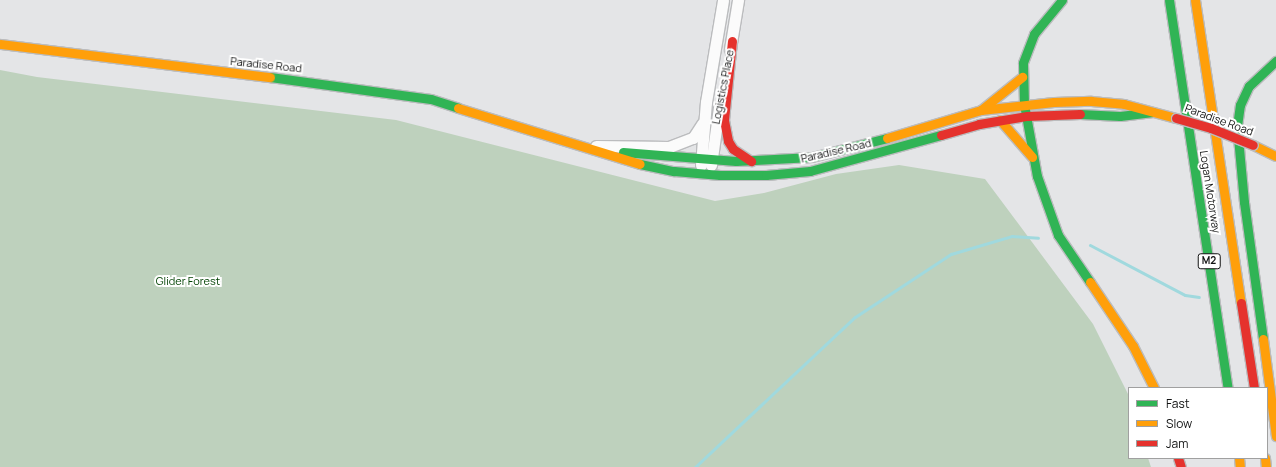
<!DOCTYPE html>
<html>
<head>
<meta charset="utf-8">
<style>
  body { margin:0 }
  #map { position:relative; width:1276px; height:467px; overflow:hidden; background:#e4e5e7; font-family:Manrope,sans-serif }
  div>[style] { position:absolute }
  .green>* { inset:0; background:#bed1bd }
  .stream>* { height:3px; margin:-1.5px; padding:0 1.5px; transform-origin:1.5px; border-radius:1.5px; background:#a0d9de }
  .roads { filter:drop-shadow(1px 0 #bbbcbe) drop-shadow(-1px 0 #bbbcbe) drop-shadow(0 1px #bbbcbe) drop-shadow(0 -1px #bbbcbe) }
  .street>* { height:11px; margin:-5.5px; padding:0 5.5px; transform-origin:5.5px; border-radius:5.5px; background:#fbfbfb }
  .fast>* { height:9px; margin:-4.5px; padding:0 4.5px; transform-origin:4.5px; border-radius:4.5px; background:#30b455 }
  .slow>* { height:9px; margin:-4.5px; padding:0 4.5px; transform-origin:4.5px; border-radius:4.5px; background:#ff9f0a }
  .jam>* { height:9px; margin:-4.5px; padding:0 4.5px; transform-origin:4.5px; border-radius:4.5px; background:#e5322d }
  .bridges { filter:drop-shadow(1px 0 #bbbcbe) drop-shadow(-1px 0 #bbbcbe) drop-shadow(0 1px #bbbcbe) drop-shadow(0 -1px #bbbcbe) }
  .jam-bridge>* { height:9px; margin:-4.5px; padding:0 4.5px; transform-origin:4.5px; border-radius:4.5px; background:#e5322d }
  span { translate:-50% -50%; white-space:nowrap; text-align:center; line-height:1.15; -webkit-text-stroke:4px #fff; paint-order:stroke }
  .shield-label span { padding:1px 3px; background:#fff; border:1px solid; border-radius:3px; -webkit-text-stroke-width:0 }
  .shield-label { font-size:10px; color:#111212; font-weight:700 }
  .street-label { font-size:11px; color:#111212 }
  .park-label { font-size:11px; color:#004202 }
  .legend { position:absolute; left:1128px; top:387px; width:140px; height:72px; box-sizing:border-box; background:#fff; border:1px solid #a0a0a0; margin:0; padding:5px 7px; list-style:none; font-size:12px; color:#111212 }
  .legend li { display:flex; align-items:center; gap:8px; height:20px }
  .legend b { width:20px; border:1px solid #a0a0a0 }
</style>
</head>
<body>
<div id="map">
  <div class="green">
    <div style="clip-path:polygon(0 70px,37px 77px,396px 120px,715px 201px,764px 193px,836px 174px,899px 165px,985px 179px,1093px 324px,1129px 396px,1129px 458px,1148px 458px,1151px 467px,0 467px)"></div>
  </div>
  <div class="stream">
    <div style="left:1090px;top:245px;width:107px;rotate:27.8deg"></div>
    <div style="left:1185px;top:295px;width:14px;rotate:8deg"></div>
    <div style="left:695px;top:467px;width:219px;rotate:-43.2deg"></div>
    <div style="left:855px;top:317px;width:115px;rotate:-33.3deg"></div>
    <div style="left:951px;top:254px;width:64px;rotate:-16.4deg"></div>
    <div style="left:1012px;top:236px;width:26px;rotate:4deg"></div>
  </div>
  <div class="roads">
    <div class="street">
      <div style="left:730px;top:49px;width:50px;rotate:-80.7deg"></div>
      <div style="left:596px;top:146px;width:73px;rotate:0.8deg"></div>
      <div style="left:669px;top:147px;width:26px;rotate:-21deg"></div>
      <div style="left:693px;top:138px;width:17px;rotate:-57deg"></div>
      <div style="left:701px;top:165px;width:63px;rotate:-85.5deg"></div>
      <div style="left:706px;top:102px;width:103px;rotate:-80.5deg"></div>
      <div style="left:711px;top:165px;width:59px;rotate:-82.1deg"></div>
    </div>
    <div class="fast">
      <div style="left:1062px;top:0;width:44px;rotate:129.5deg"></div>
      <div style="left:1034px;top:34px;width:31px;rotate:111deg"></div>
      <div style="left:1023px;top:63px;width:41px;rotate:88.6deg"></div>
      <div style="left:1024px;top:104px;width:73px;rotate:79.8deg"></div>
      <div style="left:1037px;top:176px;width:63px;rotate:70.4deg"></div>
      <div style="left:1058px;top:235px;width:57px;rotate:55.8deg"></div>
      <div style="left:1169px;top:0;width:392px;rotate:81.4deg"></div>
      <div style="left:270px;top:77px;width:162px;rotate:7.8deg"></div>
      <div style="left:431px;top:99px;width:28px;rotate:18deg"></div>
      <div style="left:1080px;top:114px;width:40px;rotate:2.9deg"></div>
      <div style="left:1120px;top:116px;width:33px;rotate:-7deg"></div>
      <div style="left:623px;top:152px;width:113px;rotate:4.6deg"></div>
      <div style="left:736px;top:161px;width:76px;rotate:-3deg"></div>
      <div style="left:812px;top:157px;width:77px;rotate:-14.2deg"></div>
      <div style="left:640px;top:164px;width:35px;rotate:12deg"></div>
      <div style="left:674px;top:171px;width:46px;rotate:5deg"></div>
      <div style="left:720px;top:175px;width:46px"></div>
      <div style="left:766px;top:175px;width:44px;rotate:-5.2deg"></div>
      <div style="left:810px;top:171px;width:136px;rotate:-15.4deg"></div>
      <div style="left:1263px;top:339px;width:138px;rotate:-97.9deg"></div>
      <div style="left:1244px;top:202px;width:76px;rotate:-95.3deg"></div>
      <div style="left:1237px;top:126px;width:21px;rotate:-82deg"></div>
      <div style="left:1240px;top:105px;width:21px;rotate:-65deg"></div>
      <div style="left:1249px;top:86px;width:37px;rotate:-43deg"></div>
    </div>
    <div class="slow">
      <div style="left:1195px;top:0;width:306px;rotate:81.4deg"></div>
      <div style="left:0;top:44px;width:272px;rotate:7deg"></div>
      <div style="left:458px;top:108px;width:190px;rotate:17.1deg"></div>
      <div style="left:981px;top:110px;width:53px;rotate:-38.8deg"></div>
      <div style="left:1000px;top:120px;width:49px;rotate:49.1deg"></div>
      <div style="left:887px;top:138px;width:98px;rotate:-16.6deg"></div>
      <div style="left:981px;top:110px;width:73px;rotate:-6.3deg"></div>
      <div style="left:1054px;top:102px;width:37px;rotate:-2deg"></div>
      <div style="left:1091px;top:101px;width:33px;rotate:5deg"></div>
      <div style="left:1124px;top:104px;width:54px;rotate:15.1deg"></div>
      <div style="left:1253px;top:145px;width:25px;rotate:26deg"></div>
      <div style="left:1090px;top:282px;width:77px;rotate:56.1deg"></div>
      <div style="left:1133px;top:346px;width:47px;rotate:63.4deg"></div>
      <div style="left:1263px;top:339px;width:98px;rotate:82.4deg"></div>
      <div style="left:1239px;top:458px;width:9px;rotate:84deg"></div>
      <div style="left:1265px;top:458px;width:9px;rotate:84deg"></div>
    </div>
    <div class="jam">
      <div style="left:732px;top:41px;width:79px;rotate:95.8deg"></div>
      <div style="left:724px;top:120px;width:21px;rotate:79deg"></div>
      <div style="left:728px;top:141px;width:9px;rotate:58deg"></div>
      <div style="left:733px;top:149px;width:22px;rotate:34deg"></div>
      <div style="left:941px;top:135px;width:40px;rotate:-16deg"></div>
      <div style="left:979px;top:124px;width:49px;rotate:-9.5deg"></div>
      <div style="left:1027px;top:116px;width:53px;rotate:-2.2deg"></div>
      <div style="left:1241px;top:303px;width:86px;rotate:81.3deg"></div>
      <div style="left:1178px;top:458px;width:9px;rotate:72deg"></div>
    </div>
  </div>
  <div class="bridges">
    <div class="jam-bridge">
      <div style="left:1176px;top:118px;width:36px;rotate:16deg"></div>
      <div style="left:1211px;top:128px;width:45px;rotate:22deg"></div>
    </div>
  </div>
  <div class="shield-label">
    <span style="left:1209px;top:261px">M2</span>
  </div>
  <div class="street-label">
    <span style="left:266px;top:65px;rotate:6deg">Paradise Road</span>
    <span style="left:723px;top:87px;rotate:-79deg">Logistics Place</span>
    <span style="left:1219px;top:120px;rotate:20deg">Paradise Road</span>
    <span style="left:836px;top:151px;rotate:-13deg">Paradise Road</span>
    <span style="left:1210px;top:192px;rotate:81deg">Logan Motorway</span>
  </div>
  <div class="park-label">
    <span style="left:188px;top:281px">Glider Forest</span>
  </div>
  <ul class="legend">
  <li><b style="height:5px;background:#30b455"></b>Fast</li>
  <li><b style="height:5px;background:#ff9f0a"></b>Slow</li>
  <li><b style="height:5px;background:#e5322d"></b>Jam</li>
  </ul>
</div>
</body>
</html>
